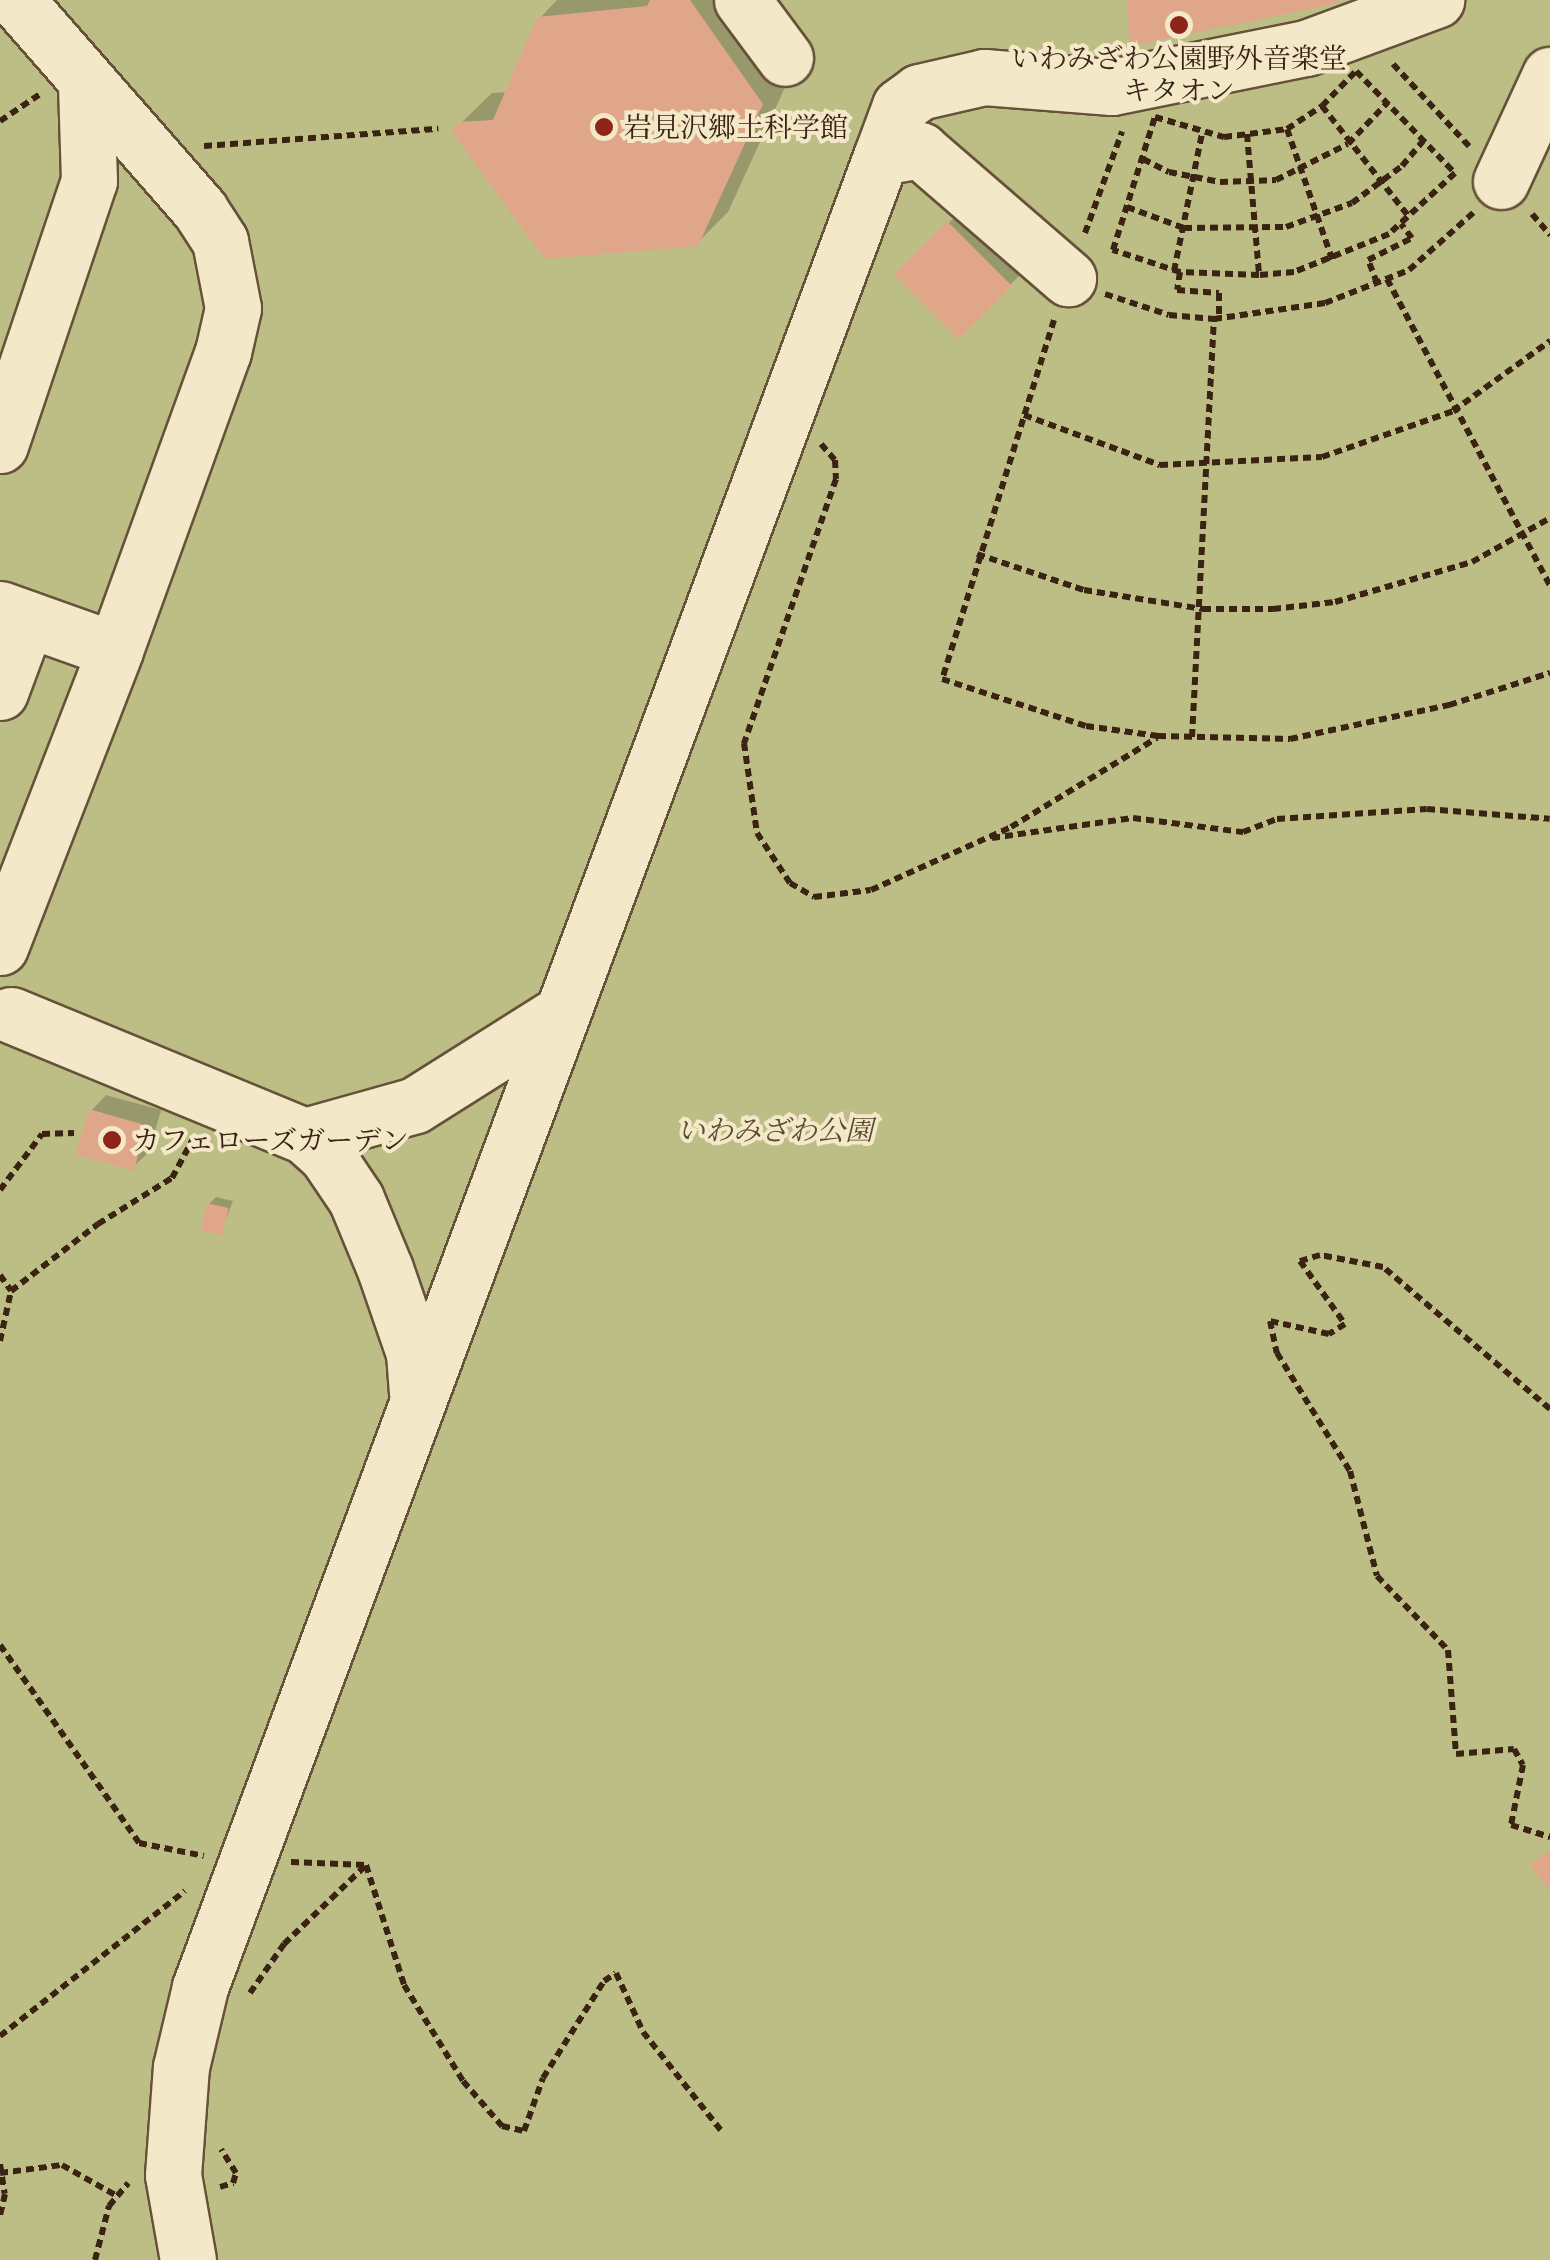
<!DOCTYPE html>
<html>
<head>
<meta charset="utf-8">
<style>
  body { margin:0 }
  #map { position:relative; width:1550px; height:2260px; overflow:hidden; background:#ecdbab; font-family:"Libre Caslon Text","Noto Serif JP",serif }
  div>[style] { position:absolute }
  .green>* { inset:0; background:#bdbe86; transform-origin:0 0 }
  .shadow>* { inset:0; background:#0003; transform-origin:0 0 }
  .building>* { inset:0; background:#dfa68a; transform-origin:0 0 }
  .path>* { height:6px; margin-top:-3px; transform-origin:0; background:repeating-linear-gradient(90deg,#3b2313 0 8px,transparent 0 13px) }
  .roads { filter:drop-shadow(2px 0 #675139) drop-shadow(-2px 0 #675139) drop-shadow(0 2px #675139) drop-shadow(0 -2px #675139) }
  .minor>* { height:55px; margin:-27.5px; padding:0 27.5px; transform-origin:27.5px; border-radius:27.5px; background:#f3e8c8 }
  .dots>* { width:28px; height:28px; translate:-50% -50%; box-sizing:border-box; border:5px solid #f3e8c8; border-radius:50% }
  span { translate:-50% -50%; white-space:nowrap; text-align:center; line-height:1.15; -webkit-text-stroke:8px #f3e8c8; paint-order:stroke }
  .poi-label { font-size:28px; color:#3b2313 }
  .left { translate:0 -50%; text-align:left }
  .park-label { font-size:28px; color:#5c4a30; font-style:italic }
</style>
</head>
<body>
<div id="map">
  <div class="green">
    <div style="left:0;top:0;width:1550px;height:2260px"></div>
  </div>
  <div class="shadow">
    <div style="clip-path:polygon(557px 0,741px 0,792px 72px,728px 212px,696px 244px,460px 124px,492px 93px,508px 92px,539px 19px)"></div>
    <div style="left:972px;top:200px;width:87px;height:105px;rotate:45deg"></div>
    <div style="clip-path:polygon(106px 1095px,161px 1110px,149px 1152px,133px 1167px,91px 1111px)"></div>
    <div style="clip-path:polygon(216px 1197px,233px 1201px,221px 1231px,209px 1204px)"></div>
  </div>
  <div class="building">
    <div style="clip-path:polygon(650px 0,690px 0,763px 104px,698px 246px,545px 259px,452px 132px,458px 122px,493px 120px,537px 17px,647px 6px)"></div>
    <div style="clip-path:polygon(1127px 0,1338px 0,1339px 3px,1130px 46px)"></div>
    <div style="left:947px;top:221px;width:92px;height:75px;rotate:45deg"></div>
    <div style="left:89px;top:1109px;width:60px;height:47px;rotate:16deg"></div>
    <div style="left:207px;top:1203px;width:22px;height:28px;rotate:13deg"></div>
    <div style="clip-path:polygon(1550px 1850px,1550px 1892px,1530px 1865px)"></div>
  </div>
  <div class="path">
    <div style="left:1393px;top:64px;width:112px;rotate:47.2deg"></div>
    <div style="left:1356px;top:71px;width:142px;rotate:45.9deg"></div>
    <div style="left:1455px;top:173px;width:90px;rotate:137.3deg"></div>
    <div style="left:1389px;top:234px;width:102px;rotate:158.2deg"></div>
    <div style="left:1294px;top:272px;width:35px;rotate:175deg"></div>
    <div style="left:1259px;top:275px;width:79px;rotate:-177.8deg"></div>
    <div style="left:1180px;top:272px;width:71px;rotate:-161.8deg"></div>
    <div style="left:1113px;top:250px;width:139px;rotate:-72.5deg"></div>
    <div style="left:1155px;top:117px;width:72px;rotate:16.2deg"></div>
    <div style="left:1224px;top:137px;width:64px;rotate:-7.2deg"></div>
    <div style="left:1287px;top:129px;width:42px;rotate:-33.3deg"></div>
    <div style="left:1322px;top:106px;width:49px;rotate:-45.8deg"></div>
    <div style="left:1322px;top:106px;width:141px;rotate:51.9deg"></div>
    <div style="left:0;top:121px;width:48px;rotate:-34deg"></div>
    <div style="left:1287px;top:129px;width:138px;rotate:70.9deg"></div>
    <div style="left:1247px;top:134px;width:142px;rotate:85.1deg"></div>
    <div style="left:204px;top:146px;width:235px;rotate:-4.2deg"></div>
    <div style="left:1143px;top:159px;width:29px;rotate:27deg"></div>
    <div style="left:1169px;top:172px;width:52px;rotate:11.1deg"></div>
    <div style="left:1220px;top:182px;width:56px;rotate:-2deg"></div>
    <div style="left:1276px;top:180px;width:80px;rotate:-26.6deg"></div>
    <div style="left:1348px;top:144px;width:58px;rotate:-46.4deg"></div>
    <div style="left:1127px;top:207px;width:61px;rotate:20.2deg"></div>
    <div style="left:1184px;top:228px;width:102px;rotate:-0.6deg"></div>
    <div style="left:1286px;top:227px;width:70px;rotate:-20deg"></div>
    <div style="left:1352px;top:203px;width:62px;rotate:-36.5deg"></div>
    <div style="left:1402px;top:166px;width:33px;rotate:-50deg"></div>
    <div style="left:1532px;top:214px;width:28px;rotate:49deg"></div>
    <div style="left:1085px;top:233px;width:108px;rotate:-69.9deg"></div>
    <div style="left:1174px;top:271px;width:141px;rotate:-78.5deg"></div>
    <div style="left:1180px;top:272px;width:18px;rotate:99deg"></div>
    <div style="left:1177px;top:290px;width:42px;rotate:4.1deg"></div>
    <div style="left:1219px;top:293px;width:25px;rotate:90deg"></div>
    <div style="left:1387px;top:279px;width:348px;rotate:62deg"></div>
    <div style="left:1377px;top:283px;width:25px;rotate:-111deg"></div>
    <div style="left:1368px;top:260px;width:49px;rotate:-26.6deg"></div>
    <div style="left:1412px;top:238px;width:18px;rotate:-128deg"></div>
    <div style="left:1105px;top:294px;width:67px;rotate:18.2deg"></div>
    <div style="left:1169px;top:315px;width:45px;rotate:5.1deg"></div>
    <div style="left:1214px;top:319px;width:112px;rotate:-8.2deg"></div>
    <div style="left:1325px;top:303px;width:90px;rotate:-21.4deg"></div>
    <div style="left:1409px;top:270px;width:87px;rotate:-41.7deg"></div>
    <div style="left:1054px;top:320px;width:376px;rotate:107.3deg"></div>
    <div style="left:942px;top:679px;width:151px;rotate:18.1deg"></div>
    <div style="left:1086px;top:726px;width:73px;rotate:7.9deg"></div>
    <div style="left:1158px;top:736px;width:132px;rotate:1.3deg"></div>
    <div style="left:1290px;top:739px;width:163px;rotate:-12.1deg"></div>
    <div style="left:1449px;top:705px;width:106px;rotate:-17.6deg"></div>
    <div style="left:1024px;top:415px;width:145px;rotate:20.2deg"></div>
    <div style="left:1160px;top:465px;width:162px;rotate:-2.8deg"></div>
    <div style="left:1322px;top:457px;width:139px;rotate:-19.3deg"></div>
    <div style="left:1453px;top:411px;width:120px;rotate:-35.8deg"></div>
    <div style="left:821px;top:444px;width:21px;rotate:49deg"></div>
    <div style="left:835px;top:460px;width:19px;rotate:87deg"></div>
    <div style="left:836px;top:479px;width:280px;rotate:109.2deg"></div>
    <div style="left:744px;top:743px;width:91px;rotate:81.8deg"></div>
    <div style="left:757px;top:833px;width:60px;rotate:56.6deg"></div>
    <div style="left:790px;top:883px;width:28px;rotate:30deg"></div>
    <div style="left:814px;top:897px;width:57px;rotate:-7deg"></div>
    <div style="left:871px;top:890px;width:154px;rotate:-24.2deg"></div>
    <div style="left:1011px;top:827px;width:171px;rotate:-31.4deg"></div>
    <div style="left:977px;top:554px;width:113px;rotate:18.6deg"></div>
    <div style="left:1084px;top:590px;width:121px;rotate:9.1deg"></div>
    <div style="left:1203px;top:609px;width:70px"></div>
    <div style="left:1273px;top:609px;width:62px;rotate:-6.4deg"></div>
    <div style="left:1335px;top:602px;width:143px;rotate:-16.3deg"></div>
    <div style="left:1472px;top:562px;width:90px;rotate:-29.4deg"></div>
    <div style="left:1192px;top:737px;width:419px;rotate:-87deg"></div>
    <div style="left:992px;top:838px;width:142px;rotate:-8.1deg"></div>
    <div style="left:1133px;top:818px;width:111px;rotate:7.3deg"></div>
    <div style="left:1243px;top:832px;width:36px;rotate:-21deg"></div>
    <div style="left:1277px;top:819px;width:150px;rotate:-3.8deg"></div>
    <div style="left:1427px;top:809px;width:123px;rotate:4.6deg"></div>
    <div style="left:0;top:1190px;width:70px;rotate:-53.1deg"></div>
    <div style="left:42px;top:1134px;width:32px;rotate:-2deg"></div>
    <div style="left:0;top:1275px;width:19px;rotate:55deg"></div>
    <div style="left:0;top:1341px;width:51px;rotate:-77.6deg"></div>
    <div style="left:11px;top:1291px;width:110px;rotate:-37.6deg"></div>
    <div style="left:98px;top:1224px;width:87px;rotate:-31.9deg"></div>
    <div style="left:172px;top:1178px;width:44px;rotate:-61.7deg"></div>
    <div style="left:1550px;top:1409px;width:219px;rotate:-139.6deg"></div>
    <div style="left:1383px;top:1267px;width:64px;rotate:-169.2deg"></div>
    <div style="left:1320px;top:1255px;width:21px;rotate:163deg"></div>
    <div style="left:1300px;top:1261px;width:77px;rotate:54.5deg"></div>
    <div style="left:1345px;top:1324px;width:19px;rotate:148deg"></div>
    <div style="left:1329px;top:1334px;width:60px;rotate:-167.6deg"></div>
    <div style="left:1270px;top:1321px;width:33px;rotate:78deg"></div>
    <div style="left:1277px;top:1353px;width:139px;rotate:58.3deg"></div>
    <div style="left:1350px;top:1471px;width:108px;rotate:75.6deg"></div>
    <div style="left:1377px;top:1576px;width:103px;rotate:46.2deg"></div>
    <div style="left:1448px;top:1650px;width:104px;rotate:85.6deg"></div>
    <div style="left:1456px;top:1754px;width:58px;rotate:-4.9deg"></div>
    <div style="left:1514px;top:1749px;width:18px;rotate:61deg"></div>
    <div style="left:1523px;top:1765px;width:61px;rotate:101.3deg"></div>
    <div style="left:1511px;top:1825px;width:41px;rotate:17.1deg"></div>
    <div style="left:0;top:1645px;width:242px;rotate:54.9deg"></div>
    <div style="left:139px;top:1843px;width:66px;rotate:11.3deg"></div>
    <div style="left:291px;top:1862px;width:75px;rotate:2.3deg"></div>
    <div style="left:366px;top:1865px;width:126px;rotate:72.4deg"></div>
    <div style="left:404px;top:1985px;width:113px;rotate:58.4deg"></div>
    <div style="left:463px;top:2081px;width:60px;rotate:49.1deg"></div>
    <div style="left:502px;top:2126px;width:23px;rotate:13deg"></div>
    <div style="left:524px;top:2131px;width:56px;rotate:-70.3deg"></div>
    <div style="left:543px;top:2078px;width:115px;rotate:-57.8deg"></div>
    <div style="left:604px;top:1981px;width:14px;rotate:-34deg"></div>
    <div style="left:616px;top:1973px;width:65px;rotate:65.4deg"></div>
    <div style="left:643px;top:2032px;width:129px;rotate:51.6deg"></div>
    <div style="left:250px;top:1993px;width:60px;rotate:-55.2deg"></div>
    <div style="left:284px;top:1944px;width:112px;rotate:-43.9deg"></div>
    <div style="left:0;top:2036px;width:235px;rotate:-38.1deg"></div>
    <div style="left:0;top:2164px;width:30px;rotate:81deg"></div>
    <div style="left:5px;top:2194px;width:23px;rotate:103deg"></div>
    <div style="left:0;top:2173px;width:63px;rotate:-7.4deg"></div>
    <div style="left:62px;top:2165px;width:63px;rotate:29.4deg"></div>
    <div style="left:220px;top:2187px;width:14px;rotate:-17deg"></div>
    <div style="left:233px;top:2183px;width:10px;rotate:-73deg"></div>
    <div style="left:236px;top:2173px;width:28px;rotate:-122deg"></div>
    <div style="left:95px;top:2260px;width:56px;rotate:-75.5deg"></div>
    <div style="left:109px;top:2206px;width:30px;rotate:-50deg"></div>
  </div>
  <div class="roads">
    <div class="minor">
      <div style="left:742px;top:0;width:72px;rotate:53.4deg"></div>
      <div style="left:881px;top:157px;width:54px;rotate:-69.6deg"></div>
      <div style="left:900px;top:106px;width:24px;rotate:-36deg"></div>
      <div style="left:919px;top:92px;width:67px;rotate:-13deg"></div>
      <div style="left:984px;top:77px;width:128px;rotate:4.5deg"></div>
      <div style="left:1112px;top:87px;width:198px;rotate:-11.4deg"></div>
      <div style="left:1306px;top:48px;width:139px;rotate:-20.3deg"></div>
      <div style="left:1501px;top:181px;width:117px;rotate:-65.2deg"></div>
      <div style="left:0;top:445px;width:279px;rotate:-71.4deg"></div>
      <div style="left:89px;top:181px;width:96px;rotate:-91.8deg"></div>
      <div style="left:0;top:609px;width:122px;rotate:19.6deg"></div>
      <div style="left:0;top:692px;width:78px;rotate:-69.7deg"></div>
      <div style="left:0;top:947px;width:318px;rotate:-68.8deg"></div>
      <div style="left:115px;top:650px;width:317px;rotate:-70.1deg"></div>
      <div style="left:223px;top:352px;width:45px;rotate:-77.2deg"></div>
      <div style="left:233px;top:308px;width:68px;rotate:-101deg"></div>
      <div style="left:220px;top:241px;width:37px;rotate:-123deg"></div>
      <div style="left:200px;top:210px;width:279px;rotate:-131.2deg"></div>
      <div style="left:11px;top:1015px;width:318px;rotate:22.4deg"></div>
      <div style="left:305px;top:1136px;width:30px;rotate:42deg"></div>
      <div style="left:327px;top:1156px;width:52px;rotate:56deg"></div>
      <div style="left:356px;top:1199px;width:76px;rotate:67.5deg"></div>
      <div style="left:385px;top:1269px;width:89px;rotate:71deg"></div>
      <div style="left:414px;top:1353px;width:40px;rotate:85.7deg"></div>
      <div style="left:305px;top:1136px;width:114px;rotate:-15.7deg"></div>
      <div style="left:415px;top:1105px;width:169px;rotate:-32.2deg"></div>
      <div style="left:188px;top:2260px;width:86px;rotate:-100deg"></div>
      <div style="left:173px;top:2175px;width:108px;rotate:-85.8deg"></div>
      <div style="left:181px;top:2067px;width:82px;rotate:-76.6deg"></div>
      <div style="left:200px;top:1987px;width:1953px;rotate:-69.59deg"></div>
      <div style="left:881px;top:157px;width:40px;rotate:-10deg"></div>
      <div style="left:920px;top:150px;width:196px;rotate:40.9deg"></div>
    </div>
  </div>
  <div class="dots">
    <div style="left:1179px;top:25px;background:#8f2418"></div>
    <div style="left:604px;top:127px;background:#8f2418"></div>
    <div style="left:112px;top:1140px;background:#8f2418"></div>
  </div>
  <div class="poi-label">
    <span style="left:1179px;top:74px">いわみざわ公園野外音楽堂<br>キタオン</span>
    <span class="left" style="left:624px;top:127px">岩見沢郷土科学館</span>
    <span class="left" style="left:132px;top:1140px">カフェローズガーデン</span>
  </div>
  <div class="park-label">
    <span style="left:775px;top:1130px">いわみざわ公園</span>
  </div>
</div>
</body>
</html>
